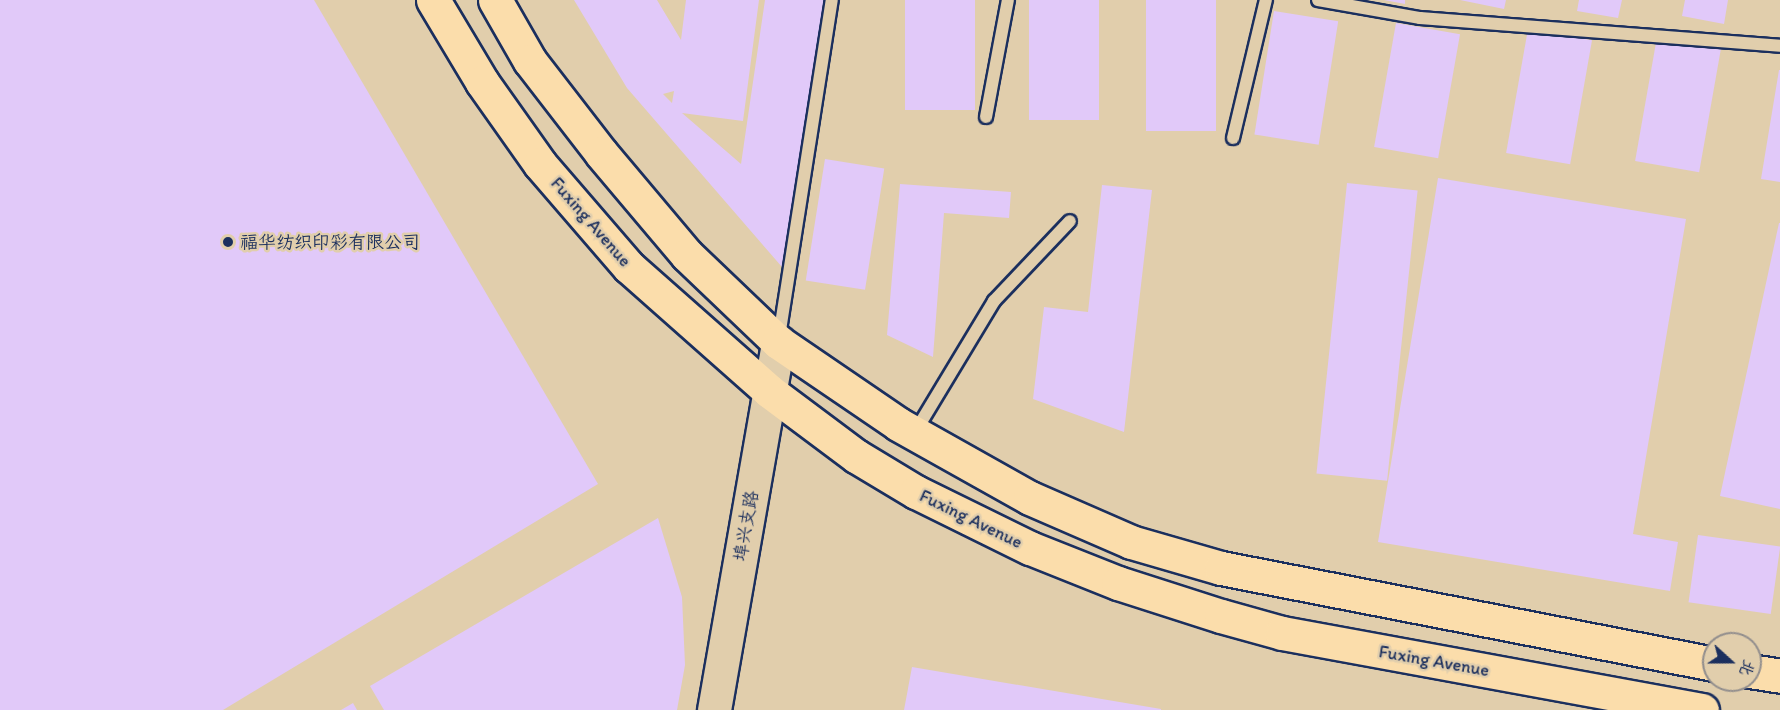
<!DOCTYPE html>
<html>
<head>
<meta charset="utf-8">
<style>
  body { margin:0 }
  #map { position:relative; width:1780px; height:710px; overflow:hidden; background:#e1ceac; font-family:Itim,"LXGW WenKai TC",sans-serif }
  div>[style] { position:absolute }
  .building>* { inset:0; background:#e1c9f9; transform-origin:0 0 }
  .roads { filter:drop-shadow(2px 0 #1b2f5e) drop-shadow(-2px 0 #1b2f5e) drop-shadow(0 2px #1b2f5e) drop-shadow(0 -2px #1b2f5e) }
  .lane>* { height:12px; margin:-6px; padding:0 6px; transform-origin:6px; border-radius:6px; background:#e1ceac }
  .secondary>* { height:33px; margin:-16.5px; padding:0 16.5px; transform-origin:16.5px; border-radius:16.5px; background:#e1ceac }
  .primary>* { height:33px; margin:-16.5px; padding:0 16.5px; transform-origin:16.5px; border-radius:16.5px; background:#fbddab }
  .dots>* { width:16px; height:16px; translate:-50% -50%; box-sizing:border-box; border:3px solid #e1ceac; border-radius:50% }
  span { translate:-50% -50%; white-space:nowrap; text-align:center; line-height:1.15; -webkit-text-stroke:5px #e1ceac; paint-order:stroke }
  .street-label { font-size:18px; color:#1b2f5e }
  .poi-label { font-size:18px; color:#1b2f5e }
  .left { translate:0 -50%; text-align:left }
  .north { position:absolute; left:1702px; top:632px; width:60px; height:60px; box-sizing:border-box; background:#e1ceac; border:2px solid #928e8d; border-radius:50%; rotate:111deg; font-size:16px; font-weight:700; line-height:24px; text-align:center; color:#1b2f5e }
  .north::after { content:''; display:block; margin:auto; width:21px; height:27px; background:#1b2f5e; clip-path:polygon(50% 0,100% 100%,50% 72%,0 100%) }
</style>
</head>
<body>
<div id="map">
  <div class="building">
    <div style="clip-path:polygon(0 0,314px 0,598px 484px,223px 710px,0 710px)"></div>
    <div style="clip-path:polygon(evenodd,574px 0,657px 0,681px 40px,686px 0,759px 0,743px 121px,682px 113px,741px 164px,765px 0,826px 0,782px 267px,627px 88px,574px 0,674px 91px,672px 103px,663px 94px,674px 91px)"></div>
    <div style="left:905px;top:0;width:70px;height:110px"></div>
    <div style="left:1029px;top:0;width:70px;height:120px"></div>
    <div style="left:1146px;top:0;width:70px;height:131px"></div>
    <div style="clip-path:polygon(1384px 0,1405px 0,1405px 4px)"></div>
    <div style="clip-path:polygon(1460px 0,1506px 0,1504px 9px)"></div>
    <div style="clip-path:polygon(1579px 0,1622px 0,1618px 18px,1577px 11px)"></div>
    <div style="clip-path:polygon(1685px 0,1728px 0,1724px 24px,1682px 16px)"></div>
    <div style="left:1274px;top:11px;width:65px;height:125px;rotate:9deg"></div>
    <div style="left:1396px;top:23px;width:65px;height:126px;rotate:10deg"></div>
    <div style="left:1528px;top:29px;width:65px;height:126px;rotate:10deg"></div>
    <div style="left:1657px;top:37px;width:65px;height:126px;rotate:10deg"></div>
    <div style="clip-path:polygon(1779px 70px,1780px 70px,1780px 182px,1761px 179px)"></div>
    <div style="left:825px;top:159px;width:60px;height:123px;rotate:9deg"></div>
    <div style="clip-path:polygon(1438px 178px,1686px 219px,1633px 534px,1678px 542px,1670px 591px,1378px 542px)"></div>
    <div style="left:1347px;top:183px;width:71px;height:292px;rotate:6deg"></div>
    <div style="clip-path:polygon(900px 184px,1011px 192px,1009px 218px,944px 213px,933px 357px,887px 335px)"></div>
    <div style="clip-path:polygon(1102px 185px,1152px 190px,1124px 432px,1033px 399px,1044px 307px,1088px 312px)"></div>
    <div style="clip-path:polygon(1779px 223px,1780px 223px,1780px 509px,1720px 496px)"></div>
    <div style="clip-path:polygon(658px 518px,682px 597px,685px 665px,677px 710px,384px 710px,370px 686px)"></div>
    <div style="left:1698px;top:535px;width:83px;height:68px;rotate:8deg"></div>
    <div style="clip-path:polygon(912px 667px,1161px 709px,1161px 710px,904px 710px)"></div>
    <div style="clip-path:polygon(353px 703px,357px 710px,341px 710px)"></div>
  </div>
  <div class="roads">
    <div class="lane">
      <div style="left:1318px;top:0;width:104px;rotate:10deg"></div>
      <div style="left:1420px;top:18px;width:361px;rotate:4.4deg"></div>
      <div style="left:986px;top:117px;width:119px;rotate:-79.4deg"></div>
      <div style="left:1233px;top:138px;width:142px;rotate:-76.6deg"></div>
      <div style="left:779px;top:337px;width:341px;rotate:-81.1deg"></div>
      <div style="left:915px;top:432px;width:153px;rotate:-58.9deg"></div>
      <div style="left:994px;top:301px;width:110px;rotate:-46.5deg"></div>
    </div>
    <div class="secondary">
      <div style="left:714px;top:710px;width:374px;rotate:-80.1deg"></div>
    </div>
    <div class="primary">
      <div style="left:433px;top:0;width:96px;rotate:59.1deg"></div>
      <div style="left:482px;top:82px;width:100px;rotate:54.7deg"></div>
      <div style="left:540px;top:164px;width:136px;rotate:49.2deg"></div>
      <div style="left:629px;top:267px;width:187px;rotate:41.5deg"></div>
      <div style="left:769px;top:391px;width:109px;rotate:36.8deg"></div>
      <div style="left:856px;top:456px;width:70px;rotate:31deg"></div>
      <div style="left:916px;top:492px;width:127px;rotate:26.2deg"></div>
      <div style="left:1030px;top:548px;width:95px;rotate:21.7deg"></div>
      <div style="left:1118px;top:583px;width:108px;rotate:17.8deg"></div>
      <div style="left:1221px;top:616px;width:63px;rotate:15.6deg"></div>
      <div style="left:1282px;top:633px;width:427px;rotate:10.4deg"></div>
      <div style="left:495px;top:0;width:70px;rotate:60.2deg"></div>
      <div style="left:530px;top:61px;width:116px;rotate:52.3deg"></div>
      <div style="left:601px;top:153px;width:133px;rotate:49.9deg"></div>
      <div style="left:687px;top:255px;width:126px;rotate:43.7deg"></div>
      <div style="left:778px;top:342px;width:145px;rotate:34.3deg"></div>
      <div style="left:898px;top:424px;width:151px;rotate:29.3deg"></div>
      <div style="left:1030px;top:498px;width:110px;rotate:23.5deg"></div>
      <div style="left:1131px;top:542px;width:94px;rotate:16.1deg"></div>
      <div style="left:1221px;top:568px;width:502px;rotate:11.02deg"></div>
      <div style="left:1750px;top:671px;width:30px;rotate:9deg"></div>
    </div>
  </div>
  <div class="dots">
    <div style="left:228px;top:242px;background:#1b2f5e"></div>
  </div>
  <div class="street-label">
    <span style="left:591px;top:222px;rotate:49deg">Fuxing Avenue</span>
    <span style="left:971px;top:519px;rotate:26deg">Fuxing Avenue</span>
    <span style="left:746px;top:526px;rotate:-80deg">埠兴支路</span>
    <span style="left:1434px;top:661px;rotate:10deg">Fuxing Avenue</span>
  </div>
  <div class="poi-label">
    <span class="left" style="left:240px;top:242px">福华纺织印彩有限公司</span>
  </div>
  <div class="north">北</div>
</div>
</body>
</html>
